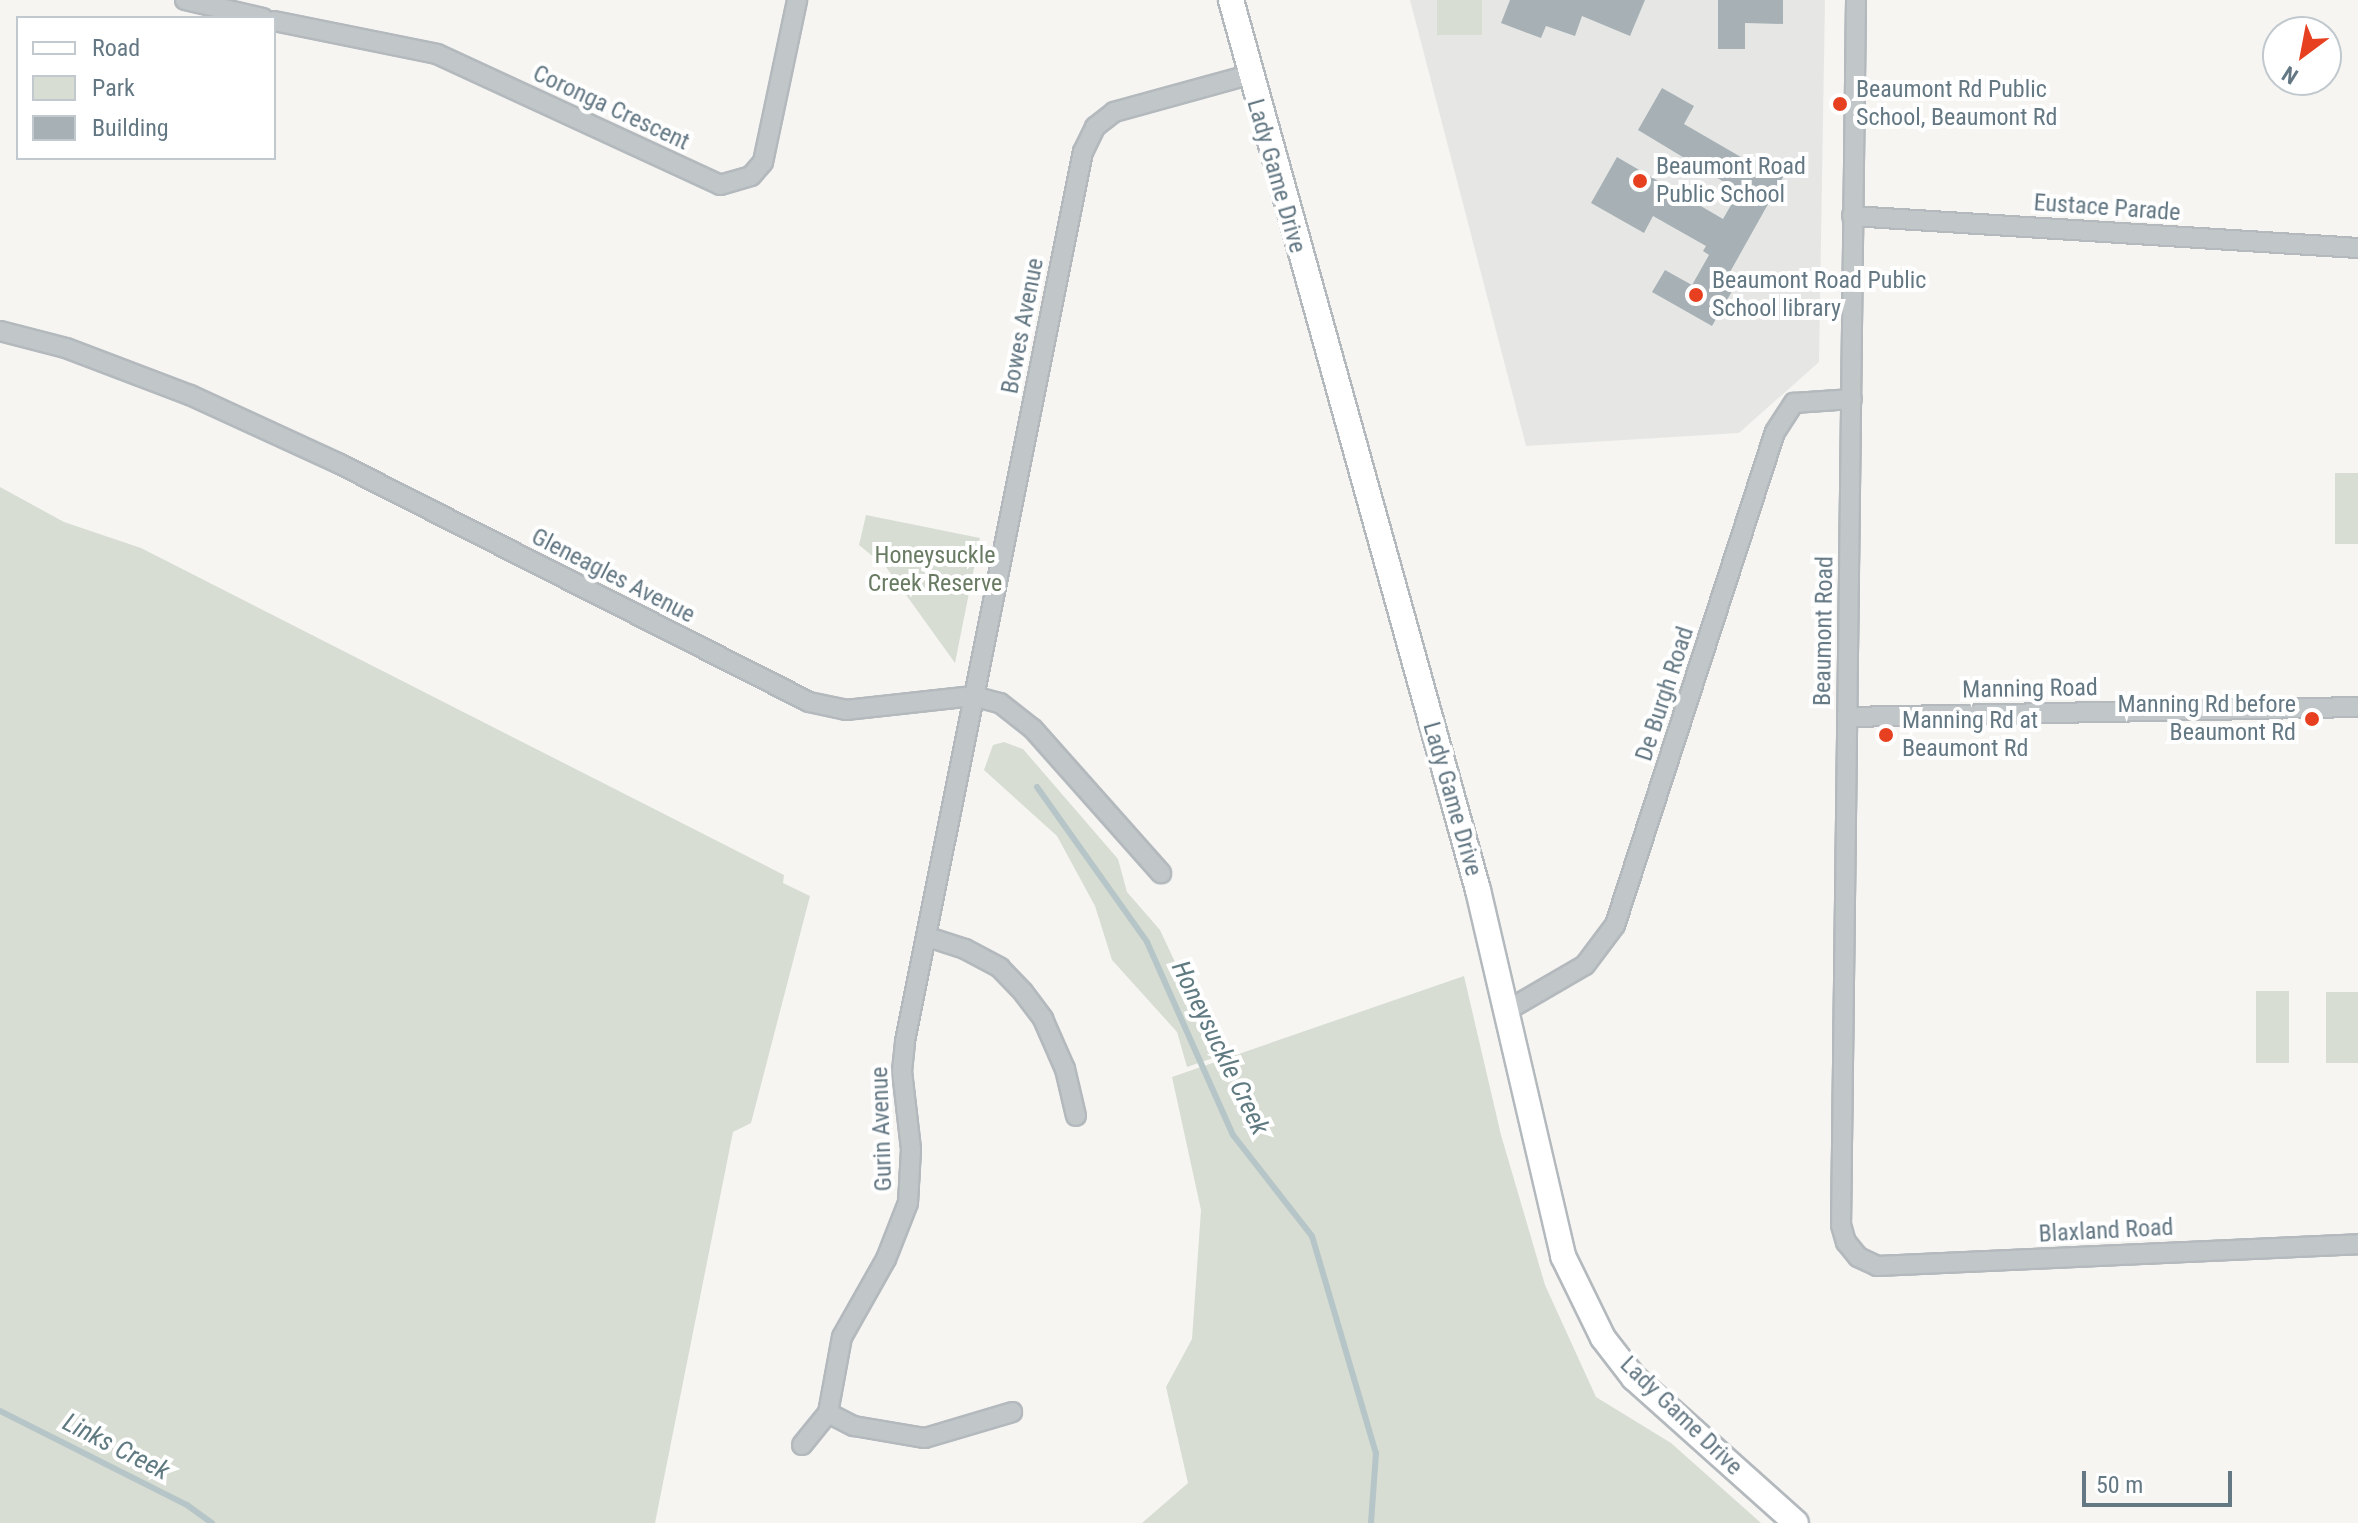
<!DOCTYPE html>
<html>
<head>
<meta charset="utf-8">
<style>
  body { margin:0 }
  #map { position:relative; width:2358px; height:1523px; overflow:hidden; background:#f6f5f2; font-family:"Roboto Condensed",sans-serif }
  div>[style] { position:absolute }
  .built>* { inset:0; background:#e6e7e5 }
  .green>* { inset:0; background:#d7ddd3; transform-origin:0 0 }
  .stream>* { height:6px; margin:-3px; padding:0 3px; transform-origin:3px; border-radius:3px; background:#b6c5c7 }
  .building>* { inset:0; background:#a7b1b5 }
  .roads { filter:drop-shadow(2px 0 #b3b9bd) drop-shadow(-2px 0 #b3b9bd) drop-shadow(0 2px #b3b9bd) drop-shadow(0 -2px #b3b9bd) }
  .street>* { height:18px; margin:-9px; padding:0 9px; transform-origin:9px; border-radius:9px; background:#c1c6c8 }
  .secondary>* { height:24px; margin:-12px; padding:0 12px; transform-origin:12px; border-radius:12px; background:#fff }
  .dots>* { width:22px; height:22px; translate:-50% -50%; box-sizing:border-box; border:4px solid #fff; border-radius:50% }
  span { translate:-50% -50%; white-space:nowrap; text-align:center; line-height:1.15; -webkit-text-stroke:8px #fff; paint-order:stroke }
  .poi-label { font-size:24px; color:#647884 }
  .left { translate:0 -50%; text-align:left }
  .right { translate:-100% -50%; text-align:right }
  .street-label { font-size:24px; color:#647884 }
  .park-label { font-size:24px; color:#697b63 }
  .water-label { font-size:26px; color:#5f7a81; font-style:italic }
  .legend { position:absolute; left:16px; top:16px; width:260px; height:144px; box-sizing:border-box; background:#fff; border:2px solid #c1c9ce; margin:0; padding:10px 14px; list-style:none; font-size:24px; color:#647884 }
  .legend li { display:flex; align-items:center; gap:16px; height:40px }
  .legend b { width:40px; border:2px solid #c1c9ce }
  .north { position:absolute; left:2262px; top:16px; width:80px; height:80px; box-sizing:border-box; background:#fff; border:2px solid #c1c9ce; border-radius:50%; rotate:212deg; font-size:22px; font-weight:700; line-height:32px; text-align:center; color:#647884 }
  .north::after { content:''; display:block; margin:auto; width:28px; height:36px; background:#e74020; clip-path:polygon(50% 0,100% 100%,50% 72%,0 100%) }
  .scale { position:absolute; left:2082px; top:1471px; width:150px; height:36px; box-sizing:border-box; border:4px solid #647884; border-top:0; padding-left:10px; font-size:24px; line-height:28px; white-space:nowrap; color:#647884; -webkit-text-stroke:6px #fff; paint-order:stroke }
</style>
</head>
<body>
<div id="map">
  <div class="built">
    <div style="clip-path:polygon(1410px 0,1825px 0,1819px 362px,1739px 433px,1526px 446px)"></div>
  </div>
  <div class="green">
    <div style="left:1437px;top:0;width:45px;height:35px"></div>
    <div style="left:2335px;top:473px;width:23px;height:71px"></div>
    <div style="clip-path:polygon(0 487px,64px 522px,141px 548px,784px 875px,783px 883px,810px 896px,751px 1123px,733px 1132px,655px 1523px,0 1523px)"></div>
    <div style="clip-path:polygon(866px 515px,980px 538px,955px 663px,886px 567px,859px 545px)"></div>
    <div style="clip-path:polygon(1004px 742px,1023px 749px,1118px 859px,1127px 892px,1160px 930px,1219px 1056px,1187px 1067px,1177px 1032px,1112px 960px,1095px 906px,1057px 836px,984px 770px,993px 745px)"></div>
    <div style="clip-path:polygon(1464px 976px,1501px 1135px,1545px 1285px,1596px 1397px,1671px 1443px,1761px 1523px,1142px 1523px,1188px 1483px,1166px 1387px,1192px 1339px,1201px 1210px,1172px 1077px)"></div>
    <div style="left:2256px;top:991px;width:33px;height:72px"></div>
    <div style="left:2326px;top:992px;width:32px;height:71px"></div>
  </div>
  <div class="stream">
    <div style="left:1037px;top:787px;width:190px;rotate:54.6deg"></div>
    <div style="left:1147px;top:942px;width:211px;rotate:66deg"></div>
    <div style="left:1233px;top:1135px;width:128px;rotate:52deg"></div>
    <div style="left:1312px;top:1236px;width:226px;rotate:73.6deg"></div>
    <div style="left:1376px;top:1453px;width:70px;rotate:94.1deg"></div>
    <div style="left:0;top:1411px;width:209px;rotate:26.7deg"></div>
    <div style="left:187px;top:1505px;width:31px;rotate:36deg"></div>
  </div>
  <div class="building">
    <div style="clip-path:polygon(1510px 0,1645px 0,1630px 36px,1582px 16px,1575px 36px,1546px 26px,1541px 38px,1501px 23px)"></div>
    <div style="clip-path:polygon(1718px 0,1783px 0,1783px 24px,1745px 23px,1745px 49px,1718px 49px)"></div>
    <div style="clip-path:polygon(1662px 88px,1694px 106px,1684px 124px,1753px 164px,1758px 156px,1786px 172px,1725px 281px,1735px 286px,1712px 326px,1652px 292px,1665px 270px,1692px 285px,1709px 255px,1703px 251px,1706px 246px,1653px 216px,1644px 233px,1591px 203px,1617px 157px,1723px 219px,1739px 191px,1638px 130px)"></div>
  </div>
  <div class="roads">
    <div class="street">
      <div style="left:185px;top:0;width:80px;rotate:13deg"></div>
      <div style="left:1856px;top:0;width:1225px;rotate:90.7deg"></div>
      <div style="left:1841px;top:1225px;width:18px;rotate:74deg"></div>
      <div style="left:1846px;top:1242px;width:19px;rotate:51deg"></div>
      <div style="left:1858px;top:1257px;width:21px;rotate:25deg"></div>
      <div style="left:1877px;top:1266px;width:482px;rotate:-2.6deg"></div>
      <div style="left:274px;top:21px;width:166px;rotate:11.4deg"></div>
      <div style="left:437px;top:54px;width:312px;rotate:24.8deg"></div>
      <div style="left:720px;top:185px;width:32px;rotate:-16deg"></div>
      <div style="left:751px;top:176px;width:18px;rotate:-49deg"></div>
      <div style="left:763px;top:162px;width:166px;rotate:-78.1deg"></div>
      <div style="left:1852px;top:216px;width:507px;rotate:3.62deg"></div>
      <div style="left:0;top:331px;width:68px;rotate:14.4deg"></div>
      <div style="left:66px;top:348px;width:133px;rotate:20.8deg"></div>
      <div style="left:190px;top:395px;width:163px;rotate:24.7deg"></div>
      <div style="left:338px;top:463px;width:528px;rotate:26.9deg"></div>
      <div style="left:809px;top:702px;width:38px;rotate:12deg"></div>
      <div style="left:846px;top:710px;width:128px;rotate:-6.3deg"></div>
      <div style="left:973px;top:696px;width:28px;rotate:15deg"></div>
      <div style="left:1000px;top:703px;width:42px;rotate:38.2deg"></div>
      <div style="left:1033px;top:729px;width:193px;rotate:48.4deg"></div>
      <div style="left:1847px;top:717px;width:511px;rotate:-1.12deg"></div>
      <div style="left:928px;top:937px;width:39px;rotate:18deg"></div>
      <div style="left:965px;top:949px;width:40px;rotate:28deg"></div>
      <div style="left:1000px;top:968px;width:33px;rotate:46deg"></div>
      <div style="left:1023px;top:992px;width:34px;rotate:53deg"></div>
      <div style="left:1043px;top:1019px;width:55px;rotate:66.3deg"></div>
      <div style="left:1065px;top:1069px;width:48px;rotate:76.8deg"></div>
      <div style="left:1506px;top:1011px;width:91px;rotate:-30.2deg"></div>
      <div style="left:1585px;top:965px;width:50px;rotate:-53.1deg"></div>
      <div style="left:1615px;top:925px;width:518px;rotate:-72.02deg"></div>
      <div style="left:1775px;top:432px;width:35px;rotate:-57deg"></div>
      <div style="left:1794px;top:403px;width:58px;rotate:-3.9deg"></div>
      <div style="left:828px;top:1413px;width:29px;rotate:27deg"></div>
      <div style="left:854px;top:1426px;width:72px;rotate:9.6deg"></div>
      <div style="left:925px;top:1438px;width:91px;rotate:-16.6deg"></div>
      <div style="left:802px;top:1445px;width:41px;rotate:-50.9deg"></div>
      <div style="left:828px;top:1413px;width:77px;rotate:-79.6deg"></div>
      <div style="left:842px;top:1337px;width:90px;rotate:-60.6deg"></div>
      <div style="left:886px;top:1259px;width:60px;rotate:-68.6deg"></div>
      <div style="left:908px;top:1203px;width:54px;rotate:-86.8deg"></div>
      <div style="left:911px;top:1149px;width:79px;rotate:-96.6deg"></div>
      <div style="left:902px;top:1071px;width:30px;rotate:-84deg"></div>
      <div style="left:905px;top:1041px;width:907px;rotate:-78.68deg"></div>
      <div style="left:1083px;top:152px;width:28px;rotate:-64deg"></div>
      <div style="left:1095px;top:127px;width:24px;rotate:-38deg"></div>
      <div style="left:1114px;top:112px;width:139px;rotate:-15.4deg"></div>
    </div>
    <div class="secondary">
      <div style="left:1231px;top:0;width:924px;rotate:74.49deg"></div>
      <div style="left:1478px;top:890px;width:376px;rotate:76.9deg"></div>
      <div style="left:1563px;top:1256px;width:91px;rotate:64deg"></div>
      <div style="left:1603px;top:1338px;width:51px;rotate:52.2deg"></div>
      <div style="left:1634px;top:1378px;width:217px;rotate:41.8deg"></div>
    </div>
  </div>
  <div class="dots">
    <div style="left:1840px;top:104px;background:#e74020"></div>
    <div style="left:1640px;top:181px;background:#e74020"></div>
    <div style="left:1696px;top:295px;background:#e74020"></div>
    <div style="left:2312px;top:719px;background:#e74020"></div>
    <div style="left:1886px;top:735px;background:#e74020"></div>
  </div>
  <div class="poi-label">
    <span class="left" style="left:1856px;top:104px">Beaumont Rd Public<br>School, Beaumont Rd</span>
    <span class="left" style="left:1656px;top:181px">Beaumont Road<br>Public School</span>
    <span class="left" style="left:1712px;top:295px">Beaumont Road Public<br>School library</span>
    <span class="right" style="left:2296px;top:719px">Manning Rd before<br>Beaumont Rd</span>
    <span class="left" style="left:1902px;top:735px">Manning Rd at<br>Beaumont Rd</span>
  </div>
  <div class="street-label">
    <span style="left:611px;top:108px;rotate:25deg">Coronga Crescent</span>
    <span style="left:1276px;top:176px;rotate:74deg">Lady Game Drive</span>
    <span style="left:2107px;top:208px;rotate:4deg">Eustace Parade</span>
    <span style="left:1023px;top:326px;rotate:-79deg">Bowes Avenue</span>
    <span style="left:613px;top:576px;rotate:27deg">Gleneagles Avenue</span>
    <span style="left:1824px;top:631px;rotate:-89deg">Beaumont Road</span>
    <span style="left:2030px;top:689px;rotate:-1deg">Manning Road</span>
    <span style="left:1665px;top:694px;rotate:-72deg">De Burgh Road</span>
    <span style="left:1452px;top:799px;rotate:74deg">Lady Game Drive</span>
    <span style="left:882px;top:1129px;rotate:-92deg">Gurin Avenue</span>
    <span style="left:2106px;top:1231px;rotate:-3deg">Blaxland Road</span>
    <span style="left:1681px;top:1416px;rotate:44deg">Lady Game Drive</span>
  </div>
  <div class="park-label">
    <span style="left:935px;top:570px">Honeysuckle<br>Creek Reserve</span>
  </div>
  <div class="water-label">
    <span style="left:1220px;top:1048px;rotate:64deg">Honeysuckle Creek</span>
    <span style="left:116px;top:1447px;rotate:27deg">Links Creek</span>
  </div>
  <ul class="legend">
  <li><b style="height:10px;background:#fff"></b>Road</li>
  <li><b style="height:22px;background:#d7ddd3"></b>Park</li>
  <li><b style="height:22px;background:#a7b1b5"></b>Building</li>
  </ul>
  <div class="north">N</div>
  <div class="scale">50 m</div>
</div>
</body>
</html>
